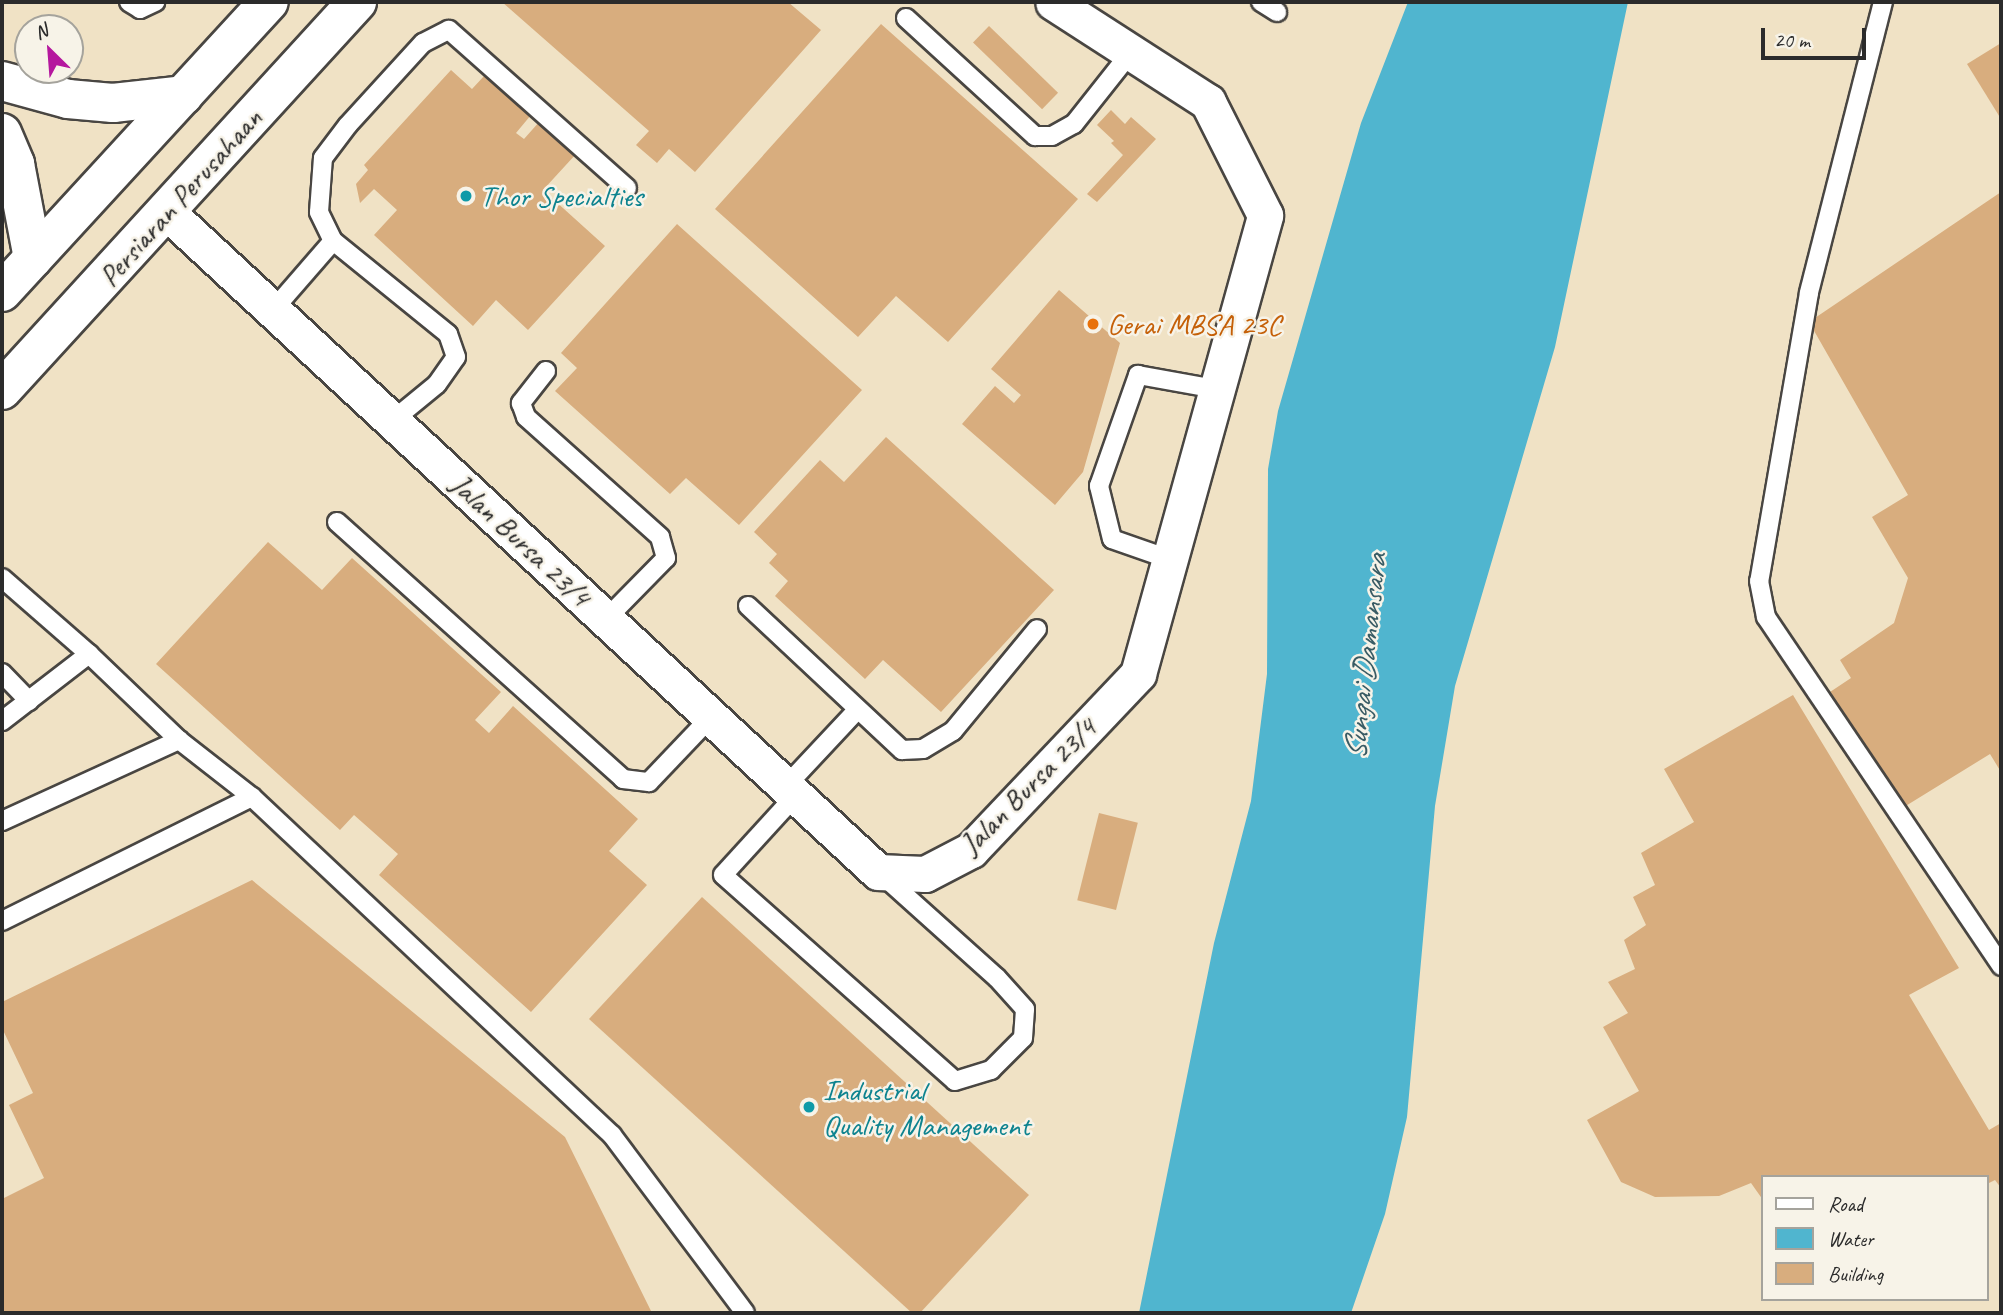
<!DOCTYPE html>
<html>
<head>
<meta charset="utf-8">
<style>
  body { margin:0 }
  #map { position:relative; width:2003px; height:1315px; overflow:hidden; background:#f0e2c5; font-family:Caveat,sans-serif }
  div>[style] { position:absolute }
  .water>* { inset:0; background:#50b5cf }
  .building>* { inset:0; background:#d8ad7e; transform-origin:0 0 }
  .roads { filter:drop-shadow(2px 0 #494642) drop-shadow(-2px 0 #494642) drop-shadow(0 2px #494642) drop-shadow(0 -2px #494642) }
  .service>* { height:18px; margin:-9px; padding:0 9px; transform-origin:9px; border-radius:9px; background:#fff }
  .minor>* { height:35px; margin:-17.5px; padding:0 17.5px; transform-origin:17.5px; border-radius:17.5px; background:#fff }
  .tertiary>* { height:38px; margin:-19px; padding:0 19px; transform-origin:19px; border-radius:19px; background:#fff }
  .secondary>* { height:38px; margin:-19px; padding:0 19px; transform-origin:19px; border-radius:19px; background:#fff }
  .dots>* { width:19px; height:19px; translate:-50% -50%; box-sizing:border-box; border:4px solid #f7f3e8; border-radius:50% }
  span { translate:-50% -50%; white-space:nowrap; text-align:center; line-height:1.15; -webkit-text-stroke:5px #f7f3e8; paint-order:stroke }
  .culture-label { font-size:30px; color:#0d838f }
  .left { translate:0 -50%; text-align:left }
  .street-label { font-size:30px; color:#2b2b2b }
  .food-label { font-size:30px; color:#c56008 }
  .water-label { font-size:32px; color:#385b64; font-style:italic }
  .frame { position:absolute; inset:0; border:4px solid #2b2b2b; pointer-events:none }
  .legend { position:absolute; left:1761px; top:1175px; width:228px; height:126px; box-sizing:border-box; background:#f7f3e8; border:2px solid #a5a39c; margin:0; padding:9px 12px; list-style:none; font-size:21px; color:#2b2b2b }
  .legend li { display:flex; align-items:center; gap:14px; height:35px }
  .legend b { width:35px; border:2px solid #a5a39c }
  .north { position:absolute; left:14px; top:14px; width:70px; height:70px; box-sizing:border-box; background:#f7f3e8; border:2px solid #a5a39c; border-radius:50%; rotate:335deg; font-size:19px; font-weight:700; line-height:28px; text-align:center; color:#2b2b2b }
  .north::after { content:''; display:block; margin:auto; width:24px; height:32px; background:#b5179e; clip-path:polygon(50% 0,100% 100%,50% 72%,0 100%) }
  .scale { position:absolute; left:1761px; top:28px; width:105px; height:32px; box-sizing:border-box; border:4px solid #2b2b2b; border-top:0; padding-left:9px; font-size:21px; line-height:24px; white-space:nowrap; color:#2b2b2b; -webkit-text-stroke:5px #f7f3e8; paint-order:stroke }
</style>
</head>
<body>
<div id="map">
  <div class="water">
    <div style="clip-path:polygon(1408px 2px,1628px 2px,1555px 347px,1455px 686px,1435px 806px,1407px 1117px,1385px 1214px,1351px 1313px,1139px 1313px,1214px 943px,1251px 801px,1267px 674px,1268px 469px,1278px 411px,1361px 123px)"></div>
  </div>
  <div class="building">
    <div style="clip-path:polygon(502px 2px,788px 2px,821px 30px,695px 172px,669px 149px,657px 163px,636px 145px,649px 131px)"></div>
    <div style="clip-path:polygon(881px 24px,1078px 199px,948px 342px,896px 296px,858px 337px,715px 209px)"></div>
    <div style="left:989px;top:26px;width:96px;height:23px;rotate:44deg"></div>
    <div style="clip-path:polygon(2001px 43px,2001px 119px,1967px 64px)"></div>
    <div style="clip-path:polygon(451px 70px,472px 89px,485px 75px,531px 115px,516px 133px,524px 139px,540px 121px,576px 154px,543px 190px,605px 246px,528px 330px,496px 300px,473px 326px,374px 235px,397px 210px,374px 189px,360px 203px,356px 184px,368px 170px,364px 165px)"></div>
    <div style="clip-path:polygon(1111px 110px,1125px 124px,1131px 117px,1156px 139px,1097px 202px,1087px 194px,1123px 155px,1111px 143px,1114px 141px,1097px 125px)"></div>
    <div style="clip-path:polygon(2001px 192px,2001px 772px,1990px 754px,1904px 807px,1830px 692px,1851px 678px,1840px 660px,1894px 623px,1908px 578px,1872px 517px,1908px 495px,1809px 322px)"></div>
    <div style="clip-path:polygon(677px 224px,862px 390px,739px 525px,686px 478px,670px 494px,555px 391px,577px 368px,561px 353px)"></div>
    <div style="clip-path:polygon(1059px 290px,1120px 343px,1083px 472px,1055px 505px,962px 424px,995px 386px,1014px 403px,1021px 395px,991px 369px)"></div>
    <div style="clip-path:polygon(886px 437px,1054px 590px,941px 712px,883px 660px,865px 679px,775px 596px,788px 581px,769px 563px,777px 554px,754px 532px,820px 460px,844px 482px)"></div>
    <div style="clip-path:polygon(268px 542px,322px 590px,352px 558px,501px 692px,475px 720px,489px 733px,513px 706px,638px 819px,609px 851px,647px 885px,531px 1012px,379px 875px,398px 854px,354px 815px,340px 830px,156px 664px)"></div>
    <div style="clip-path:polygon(1793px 695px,1959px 968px,1909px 995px,1989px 1130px,2001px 1123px,2001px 1188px,1995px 1180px,1987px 1184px,1987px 1177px,1763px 1177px,1763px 1200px,1751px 1183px,1719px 1196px,1655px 1197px,1621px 1182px,1587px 1120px,1639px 1091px,1603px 1027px,1628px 1013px,1608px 982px,1635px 969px,1624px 940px,1646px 925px,1633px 897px,1655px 885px,1641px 853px,1694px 822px,1664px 769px)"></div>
    <div style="left:1099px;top:813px;width:40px;height:90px;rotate:14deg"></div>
    <div style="clip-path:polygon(252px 880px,565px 1137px,652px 1313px,2px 1313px,2px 1199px,44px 1178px,9px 1105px,33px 1093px,2px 1028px,2px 1002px)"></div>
    <div style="clip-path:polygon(702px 897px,1029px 1195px,920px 1313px,912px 1313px,589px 1019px)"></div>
  </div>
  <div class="roads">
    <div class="service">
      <div style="left:129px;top:2px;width:13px;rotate:32deg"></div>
      <div style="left:140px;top:9px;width:17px;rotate:-25deg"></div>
      <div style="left:1261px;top:2px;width:19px;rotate:32deg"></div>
      <div style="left:1883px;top:2px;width:300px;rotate:104.3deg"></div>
      <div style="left:1809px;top:293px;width:292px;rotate:99.8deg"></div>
      <div style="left:1759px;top:581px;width:37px;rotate:79deg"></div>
      <div style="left:1766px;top:617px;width:421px;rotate:56deg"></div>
      <div style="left:906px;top:18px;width:175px;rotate:42.5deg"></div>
      <div style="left:1035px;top:136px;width:17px"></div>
      <div style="left:1052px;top:136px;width:25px;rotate:-29deg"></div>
      <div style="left:1074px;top:124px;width:92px;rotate:-51.6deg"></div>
      <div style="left:273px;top:310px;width:91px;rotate:-49deg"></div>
      <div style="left:546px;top:371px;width:41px;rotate:128deg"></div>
      <div style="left:521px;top:403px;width:15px;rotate:70deg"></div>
      <div style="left:526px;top:417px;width:180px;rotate:41.8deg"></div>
      <div style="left:660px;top:537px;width:22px;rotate:74deg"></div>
      <div style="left:666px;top:558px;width:86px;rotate:134.5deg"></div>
      <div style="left:392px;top:421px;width:58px;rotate:-39.4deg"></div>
      <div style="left:437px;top:384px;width:33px;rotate:-55deg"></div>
      <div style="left:456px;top:357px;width:24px;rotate:-109deg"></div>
      <div style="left:448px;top:334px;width:148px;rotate:-141deg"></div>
      <div style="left:333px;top:241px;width:32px;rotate:-116deg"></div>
      <div style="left:319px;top:212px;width:54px;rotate:-85.8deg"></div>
      <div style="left:323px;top:158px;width:41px;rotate:-52.9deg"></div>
      <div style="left:348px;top:125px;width:111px;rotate:-47.6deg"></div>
      <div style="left:423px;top:43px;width:29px;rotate:-27deg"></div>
      <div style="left:449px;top:30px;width:238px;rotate:41.6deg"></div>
      <div style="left:337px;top:522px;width:385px;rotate:41.9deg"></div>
      <div style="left:623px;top:779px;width:26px;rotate:7deg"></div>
      <div style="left:649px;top:782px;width:90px;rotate:-46.4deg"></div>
      <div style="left:1169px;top:559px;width:60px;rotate:-160.7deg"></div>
      <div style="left:1112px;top:539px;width:55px;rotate:-103.8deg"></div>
      <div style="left:1099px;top:486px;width:118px;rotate:-70.6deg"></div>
      <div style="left:1138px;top:375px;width:79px;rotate:10.2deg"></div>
      <div style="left:2px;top:578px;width:116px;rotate:41.1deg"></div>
      <div style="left:89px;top:654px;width:124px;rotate:43.7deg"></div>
      <div style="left:179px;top:740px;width:93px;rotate:38deg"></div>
      <div style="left:252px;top:797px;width:494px;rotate:43.2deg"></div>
      <div style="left:612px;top:1135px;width:222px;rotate:53.2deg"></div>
      <div style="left:748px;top:606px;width:211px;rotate:43.1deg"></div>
      <div style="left:902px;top:750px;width:21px;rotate:-3deg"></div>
      <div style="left:923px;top:749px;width:35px;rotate:-31deg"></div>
      <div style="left:953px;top:731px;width:132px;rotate:-50.5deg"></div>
      <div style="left:2px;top:673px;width:39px;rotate:46deg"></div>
      <div style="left:2px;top:721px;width:110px;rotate:-37.6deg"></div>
      <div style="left:786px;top:786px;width:105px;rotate:-46.9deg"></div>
      <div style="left:796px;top:795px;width:108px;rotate:132.4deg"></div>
      <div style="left:723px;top:875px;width:310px;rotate:41.6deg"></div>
      <div style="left:955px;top:1081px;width:38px;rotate:-17deg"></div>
      <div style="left:991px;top:1070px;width:45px;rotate:-45deg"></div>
      <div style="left:1023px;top:1038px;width:29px;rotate:-86deg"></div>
      <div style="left:1025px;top:1009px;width:42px;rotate:-132.1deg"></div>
      <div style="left:997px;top:978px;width:156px;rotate:-138.1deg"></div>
      <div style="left:2px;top:821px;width:195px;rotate:-24.6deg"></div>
      <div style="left:2px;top:921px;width:279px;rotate:-26.4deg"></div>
    </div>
    <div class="minor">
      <div style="left:167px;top:212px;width:970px;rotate:42.87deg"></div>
      <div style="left:878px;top:872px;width:47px;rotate:2.4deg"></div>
      <div style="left:925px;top:874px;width:52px;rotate:-27.6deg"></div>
      <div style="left:971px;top:850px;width:243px;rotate:-46.5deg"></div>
      <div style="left:1138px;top:674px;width:476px;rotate:-74.5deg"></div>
      <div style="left:1265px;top:215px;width:127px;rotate:-116.8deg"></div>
      <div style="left:1208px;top:102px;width:184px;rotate:-147.2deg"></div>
    </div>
    <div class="tertiary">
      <div style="left:2px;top:81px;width:68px;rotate:15.3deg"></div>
      <div style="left:68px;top:99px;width:45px;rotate:5.1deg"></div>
      <div style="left:113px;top:103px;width:71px;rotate:-6.4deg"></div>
      <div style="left:2px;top:133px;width:34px;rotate:67deg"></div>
      <div style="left:15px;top:164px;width:96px;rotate:79.2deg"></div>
    </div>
    <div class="secondary">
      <div style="left:2px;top:292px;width:394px;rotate:-47.4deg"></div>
      <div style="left:2px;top:390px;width:526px;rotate:-47.54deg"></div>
    </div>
  </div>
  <div class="dots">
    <div style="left:466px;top:196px;background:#0f9aa8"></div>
    <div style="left:1093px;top:324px;background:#e8710a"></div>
    <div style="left:809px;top:1107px;background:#0f9aa8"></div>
  </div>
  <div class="culture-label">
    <span class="left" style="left:480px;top:196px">Thor Specialties</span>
    <span class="left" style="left:823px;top:1107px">Industrial<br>Quality Management</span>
  </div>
  <div class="street-label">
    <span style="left:180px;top:197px;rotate:-48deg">Persiaran Perusahaan</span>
    <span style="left:521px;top:540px;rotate:43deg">Jalan Bursa 23/4</span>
    <span style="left:1028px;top:786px;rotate:-45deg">Jalan Bursa 23/4</span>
  </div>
  <div class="food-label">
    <span class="left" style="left:1107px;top:324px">Gerai MBSA 23C</span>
  </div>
  <div class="water-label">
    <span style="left:1366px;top:657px;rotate:-84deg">Sungai Damansara</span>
  </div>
  <div class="frame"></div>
  <ul class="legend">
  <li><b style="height:9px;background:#fff"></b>Road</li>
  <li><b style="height:19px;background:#50b5cf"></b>Water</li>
  <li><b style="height:19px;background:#d8ad7e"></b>Building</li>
  </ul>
  <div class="north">N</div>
  <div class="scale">20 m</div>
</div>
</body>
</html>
